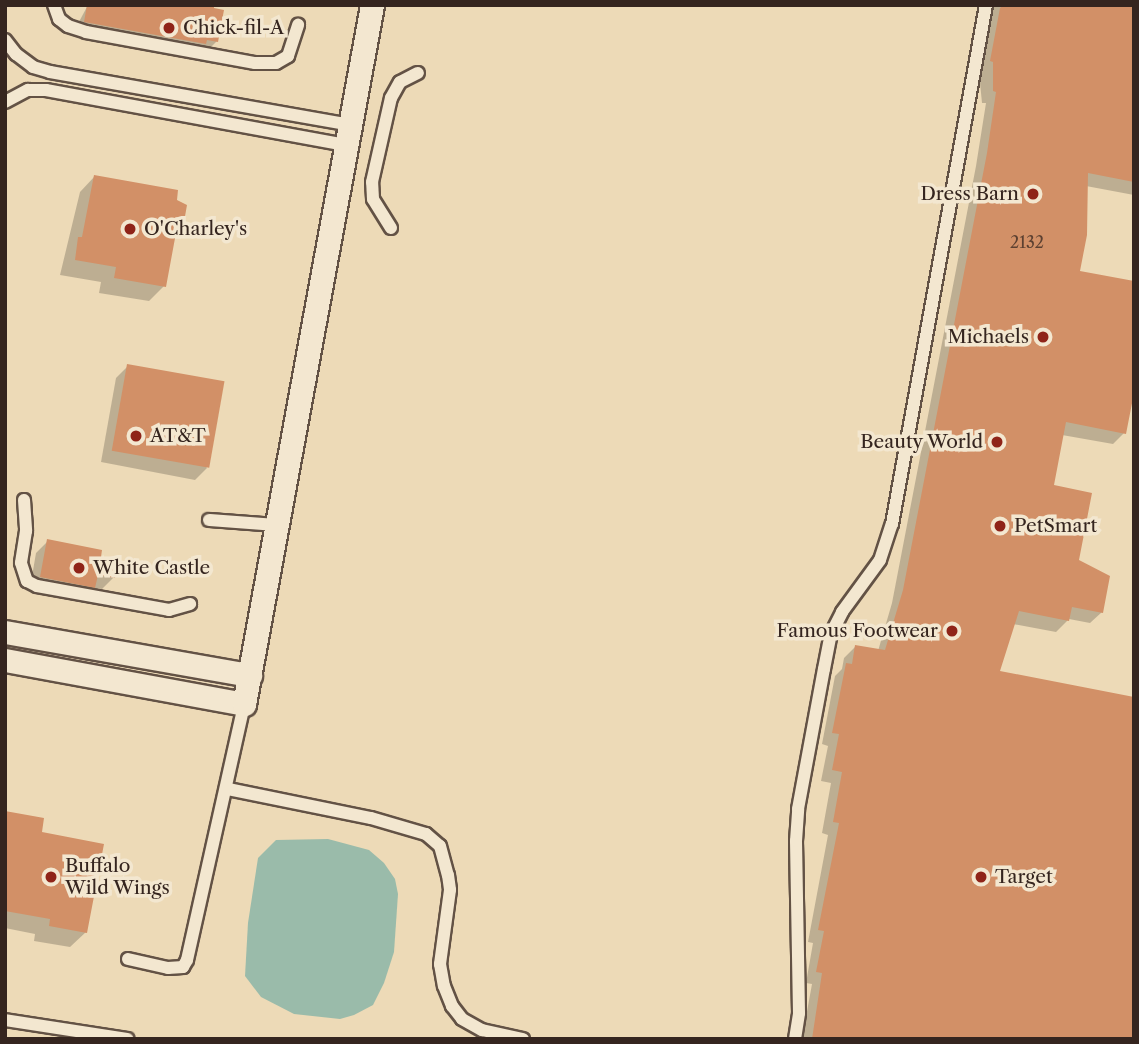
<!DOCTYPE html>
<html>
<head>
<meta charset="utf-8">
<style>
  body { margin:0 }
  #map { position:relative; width:1139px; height:1044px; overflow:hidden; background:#eddab7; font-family:"Libre Caslon Text",serif }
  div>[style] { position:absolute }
  .water>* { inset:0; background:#9abbaa }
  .shadow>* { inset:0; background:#0003 }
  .building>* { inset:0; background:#d29067; transform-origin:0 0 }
  .roads { filter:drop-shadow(2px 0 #635245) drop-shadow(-2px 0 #635245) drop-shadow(0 2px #635245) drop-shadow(0 -2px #635245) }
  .service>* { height:12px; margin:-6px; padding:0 6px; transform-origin:6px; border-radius:6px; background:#f3e7d0 }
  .minor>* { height:23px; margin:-11.5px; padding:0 11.5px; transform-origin:11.5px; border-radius:11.5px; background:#f3e7d0 }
  .dots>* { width:19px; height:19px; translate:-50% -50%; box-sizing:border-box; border:4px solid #f3e7d0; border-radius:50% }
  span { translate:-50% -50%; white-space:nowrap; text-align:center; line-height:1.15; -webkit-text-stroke:7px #f3e7d0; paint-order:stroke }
  .number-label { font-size:16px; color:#5c4031 }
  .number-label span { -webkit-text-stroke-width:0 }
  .poi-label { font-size:19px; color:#35251f }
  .left { translate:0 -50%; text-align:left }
  .right { translate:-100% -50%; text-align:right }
  .frame { position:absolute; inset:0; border:7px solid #35251f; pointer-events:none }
</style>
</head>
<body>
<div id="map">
  <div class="water">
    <div style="clip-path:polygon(328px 839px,369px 850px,384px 863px,395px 879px,398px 894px,394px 952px,384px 983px,373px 1005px,354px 1015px,340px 1019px,294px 1014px,261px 997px,245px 976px,248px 923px,258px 858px,276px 840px)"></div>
  </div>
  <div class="shadow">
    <div style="clip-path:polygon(88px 5px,217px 41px,205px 53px,73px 33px)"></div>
    <div style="clip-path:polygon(994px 5px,1134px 5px,1134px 195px,1086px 186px,1078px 272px,1124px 433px,1113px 444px,1062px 435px,1052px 487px,1077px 561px,1102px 612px,1090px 623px,1069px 619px,1056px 632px,1013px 624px,998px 673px,1134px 1039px,802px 1039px,812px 984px,806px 983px,813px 943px,808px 942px,828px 835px,822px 833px,831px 783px,821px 781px,828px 746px,822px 744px,835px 676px,842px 669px,844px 658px,856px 646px,878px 651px,892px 603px,976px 166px,986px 103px,982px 103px,979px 73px)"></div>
    <div style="clip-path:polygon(95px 176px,183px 221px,175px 229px,164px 286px,149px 301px,99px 293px,101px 282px,60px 275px,80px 192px)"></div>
    <div style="clip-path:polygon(128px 366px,207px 468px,195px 480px,101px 462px,116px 378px)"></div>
    <div style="clip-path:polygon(48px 541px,99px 558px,113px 578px,102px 589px,93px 588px,82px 598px,30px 588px,36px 553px)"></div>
    <div style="clip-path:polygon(5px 813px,40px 834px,86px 932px,70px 947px,34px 941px,35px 934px,5px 928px)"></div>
  </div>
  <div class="building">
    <div style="clip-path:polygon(87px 5px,214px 5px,214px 8px,224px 10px,218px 42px,207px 40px,206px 44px,84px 22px)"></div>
    <div style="clip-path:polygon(1004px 5px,1134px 5px,1134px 182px,1088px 173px,1087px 235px,1080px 271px,1134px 281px,1134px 393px,1126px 434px,1066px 422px,1054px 485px,1092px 493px,1079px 560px,1110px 576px,1103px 613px,1072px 607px,1069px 621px,1019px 611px,1000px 671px,1134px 697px,1134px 1039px,812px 1039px,822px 973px,816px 972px,824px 931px,818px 930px,839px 823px,833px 822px,842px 772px,832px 770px,839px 734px,832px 733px,846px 663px,852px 664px,855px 645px,885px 650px,903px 590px,987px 153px,996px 92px,993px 91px,993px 62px,990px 61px,1000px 8px)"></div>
    <div style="clip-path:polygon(94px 175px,178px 190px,177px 200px,187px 205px,184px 222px,178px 222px,166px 287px,114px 278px,116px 267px,75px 260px,78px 237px,82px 237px)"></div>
    <div style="left:127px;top:364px;width:99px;height:88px;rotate:10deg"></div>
    <div style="clip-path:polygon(47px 539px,102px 550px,101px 557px,118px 560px,115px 578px,98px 575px,95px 588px,40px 577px)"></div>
    <div style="clip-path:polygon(5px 811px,44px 818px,42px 832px,104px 844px,87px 933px,49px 926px,50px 919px,5px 911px)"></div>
  </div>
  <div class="roads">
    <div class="service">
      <div style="left:54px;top:5px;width:15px;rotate:70deg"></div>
      <div style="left:59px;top:19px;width:11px;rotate:38deg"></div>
      <div style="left:68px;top:26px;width:19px;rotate:18deg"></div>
      <div style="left:86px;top:32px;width:172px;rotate:10.4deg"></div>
      <div style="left:255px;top:63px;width:21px"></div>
      <div style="left:276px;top:63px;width:14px;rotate:-30deg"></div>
      <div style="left:288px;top:56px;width:33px;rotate:-72deg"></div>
      <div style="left:5px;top:40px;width:18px;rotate:52deg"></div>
      <div style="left:16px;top:54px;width:21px;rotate:37deg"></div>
      <div style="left:33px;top:67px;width:18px;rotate:16deg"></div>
      <div style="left:50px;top:72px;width:305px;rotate:10deg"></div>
      <div style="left:5px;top:102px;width:26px;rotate:-28deg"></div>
      <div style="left:28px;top:90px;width:18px"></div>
      <div style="left:46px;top:90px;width:306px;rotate:10.4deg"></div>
      <div style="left:391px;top:228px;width:34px;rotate:-122deg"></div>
      <div style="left:373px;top:199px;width:17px;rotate:-93deg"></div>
      <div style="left:372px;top:182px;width:86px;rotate:-77.3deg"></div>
      <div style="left:391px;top:98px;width:18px;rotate:-61deg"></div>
      <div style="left:400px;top:82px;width:20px;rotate:-27deg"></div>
      <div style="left:24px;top:500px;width:31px;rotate:86deg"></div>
      <div style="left:26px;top:531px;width:32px;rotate:99deg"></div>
      <div style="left:21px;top:563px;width:19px;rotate:72deg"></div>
      <div style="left:27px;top:581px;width:11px;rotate:27deg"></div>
      <div style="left:37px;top:586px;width:134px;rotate:10.3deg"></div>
      <div style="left:169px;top:610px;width:22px;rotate:-16deg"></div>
      <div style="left:209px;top:520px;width:68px;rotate:4.2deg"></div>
      <div style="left:228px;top:789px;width:146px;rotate:11.5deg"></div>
      <div style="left:371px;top:818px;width:57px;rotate:16.2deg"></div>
      <div style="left:426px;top:834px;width:18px;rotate:41deg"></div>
      <div style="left:440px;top:846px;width:30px;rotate:75deg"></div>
      <div style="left:448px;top:875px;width:15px;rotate:82deg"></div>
      <div style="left:450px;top:890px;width:75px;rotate:97.7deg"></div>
      <div style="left:440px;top:964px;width:22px;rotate:80deg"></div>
      <div style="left:444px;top:986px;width:22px;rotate:68deg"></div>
      <div style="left:452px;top:1006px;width:16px;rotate:52deg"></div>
      <div style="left:462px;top:1019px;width:23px;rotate:29deg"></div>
      <div style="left:482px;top:1030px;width:42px;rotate:12.4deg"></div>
      <div style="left:128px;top:959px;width:41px;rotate:12.7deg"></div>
      <div style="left:168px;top:968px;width:15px;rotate:-4deg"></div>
      <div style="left:183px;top:967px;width:8px;rotate:-60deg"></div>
      <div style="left:187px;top:960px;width:262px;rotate:-77.4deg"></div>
      <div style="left:5px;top:1020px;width:124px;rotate:8.8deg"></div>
      <div style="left:795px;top:1039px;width:26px;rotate:-81deg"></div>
      <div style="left:799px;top:1013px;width:172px;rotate:-91deg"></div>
      <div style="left:796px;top:841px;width:32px;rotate:-86deg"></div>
      <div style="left:798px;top:809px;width:142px;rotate:-79.5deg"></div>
      <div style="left:824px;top:669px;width:36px;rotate:-79deg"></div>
      <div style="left:831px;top:634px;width:25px;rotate:-63deg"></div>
      <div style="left:842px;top:612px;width:64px;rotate:-53.8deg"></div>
      <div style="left:880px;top:560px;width:38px;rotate:-72deg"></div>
      <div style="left:892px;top:524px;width:527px;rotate:-79.73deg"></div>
    </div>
    <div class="minor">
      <div style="left:5px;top:632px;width:249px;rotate:10deg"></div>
      <div style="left:5px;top:660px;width:243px;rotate:10.4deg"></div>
      <div style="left:244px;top:704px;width:711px;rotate:-79.62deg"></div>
    </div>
  </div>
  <div class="dots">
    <div style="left:169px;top:28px;background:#8f2418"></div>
    <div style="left:1033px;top:194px;background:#8f2418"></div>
    <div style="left:130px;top:229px;background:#8f2418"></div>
    <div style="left:1043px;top:337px;background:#8f2418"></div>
    <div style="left:136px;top:436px;background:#8f2418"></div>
    <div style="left:997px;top:442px;background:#8f2418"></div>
    <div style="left:1000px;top:526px;background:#8f2418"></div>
    <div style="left:79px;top:568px;background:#8f2418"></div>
    <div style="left:952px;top:631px;background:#8f2418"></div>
    <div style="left:51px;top:877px;background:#8f2418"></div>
    <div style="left:981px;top:877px;background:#8f2418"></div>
  </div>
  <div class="number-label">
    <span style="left:1027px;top:242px">2132</span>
  </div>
  <div class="poi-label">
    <span class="left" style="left:183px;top:28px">Chick-fil-A</span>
    <span class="right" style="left:1019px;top:194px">Dress Barn</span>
    <span class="left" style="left:144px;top:229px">O'Charley's</span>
    <span class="right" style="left:1029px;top:337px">Michaels</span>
    <span class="left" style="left:150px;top:436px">AT&amp;T</span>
    <span class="right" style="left:983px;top:442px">Beauty World</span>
    <span class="left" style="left:1014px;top:526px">PetSmart</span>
    <span class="left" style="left:93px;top:568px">White Castle</span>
    <span class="right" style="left:938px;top:631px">Famous Footwear</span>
    <span class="left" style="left:65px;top:877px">Buffalo<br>Wild Wings</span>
    <span class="left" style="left:995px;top:877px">Target</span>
  </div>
  <div class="frame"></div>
</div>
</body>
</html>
